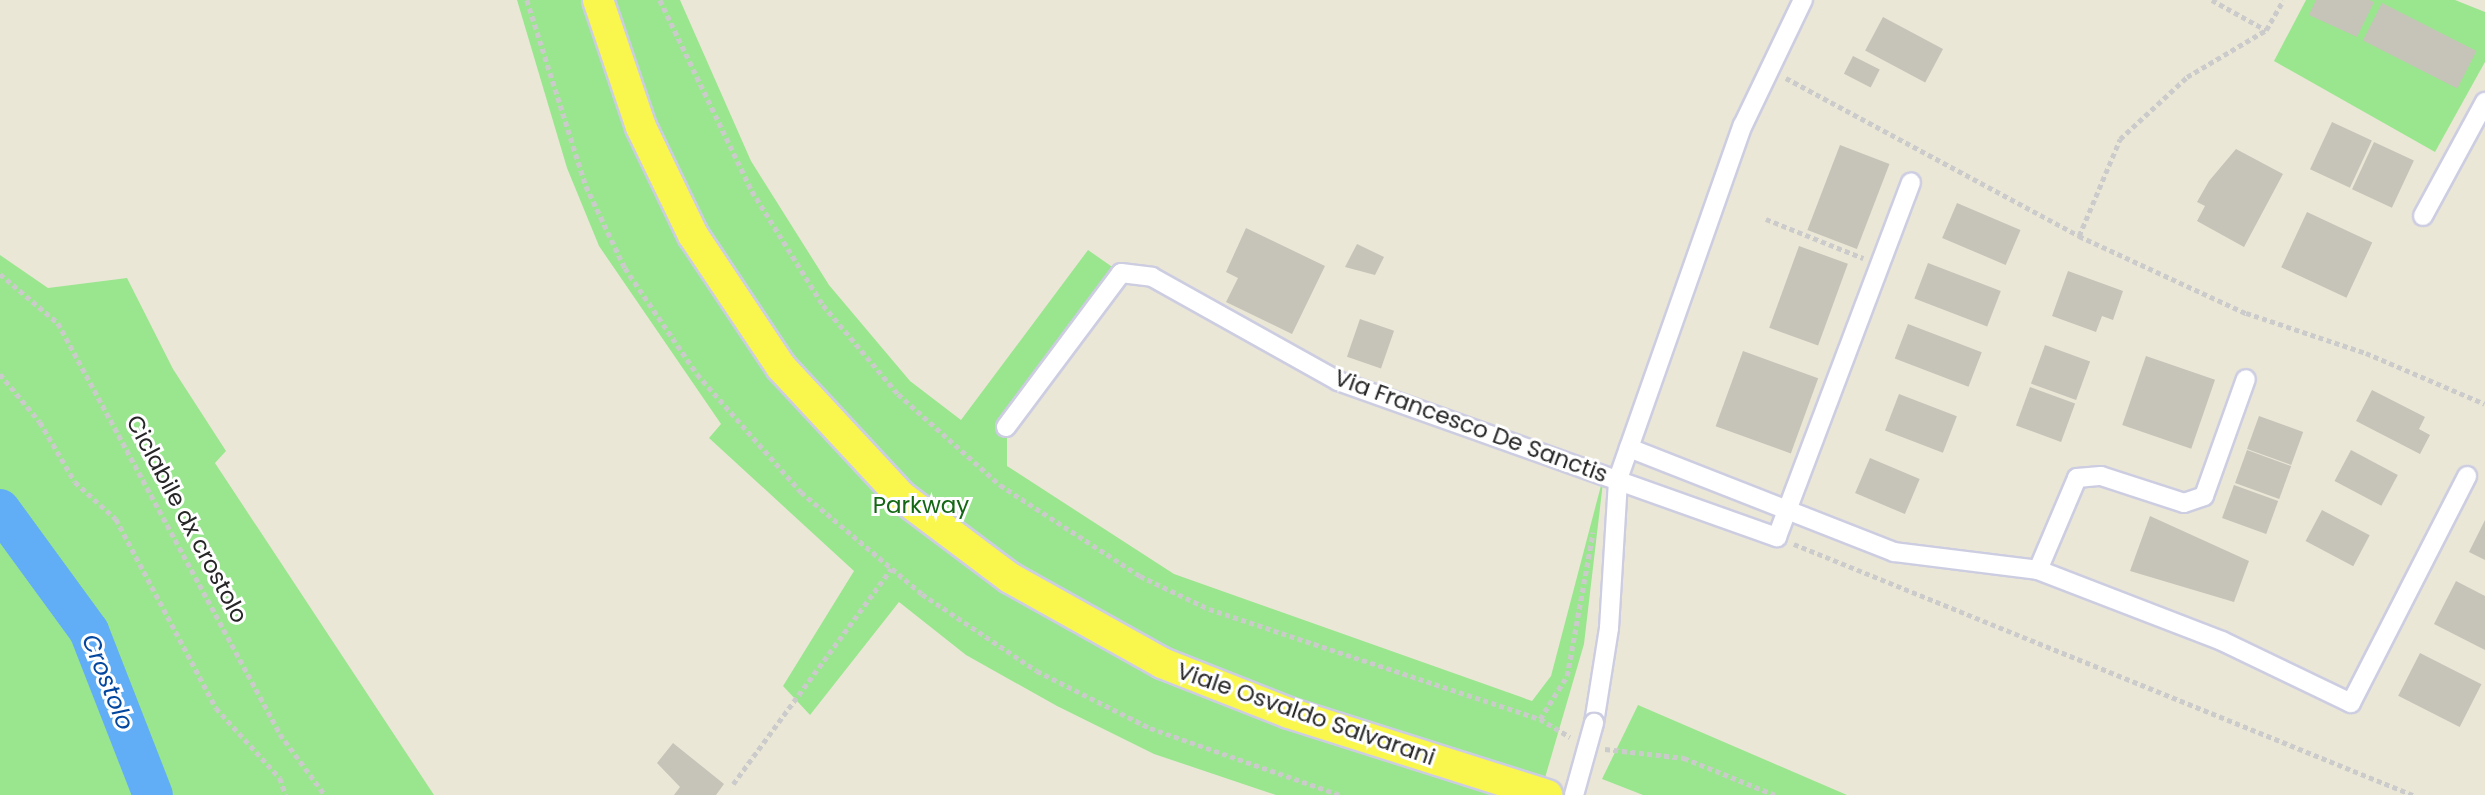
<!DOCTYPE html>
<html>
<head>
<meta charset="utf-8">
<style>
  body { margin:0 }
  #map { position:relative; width:2485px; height:795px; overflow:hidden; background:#ebe7d7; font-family:Poppins,sans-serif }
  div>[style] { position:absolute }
  .green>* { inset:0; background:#9ae68f }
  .river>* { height:40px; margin:-20px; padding:0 20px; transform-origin:20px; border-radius:20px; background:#62aef6 }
  .building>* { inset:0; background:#c6c3b8; transform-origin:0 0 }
  .path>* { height:4.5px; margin-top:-2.25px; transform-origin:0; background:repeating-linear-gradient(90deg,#cbcbcb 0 5px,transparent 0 8.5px) }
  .roads { filter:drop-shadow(2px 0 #cdcde2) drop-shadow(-2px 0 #cdcde2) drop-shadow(0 2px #cdcde2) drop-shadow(0 -2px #cdcde2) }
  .street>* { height:18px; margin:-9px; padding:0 9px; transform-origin:9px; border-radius:9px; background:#fff }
  .primary>* { height:30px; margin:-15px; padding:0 15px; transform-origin:15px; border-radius:15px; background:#f9f74e }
  .bridges { filter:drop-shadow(2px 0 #cdcde2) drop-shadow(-2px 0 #cdcde2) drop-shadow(0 2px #cdcde2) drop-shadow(0 -2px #cdcde2) }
  .street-bridge>* { height:18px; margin:-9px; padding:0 9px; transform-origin:9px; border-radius:9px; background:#fff }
  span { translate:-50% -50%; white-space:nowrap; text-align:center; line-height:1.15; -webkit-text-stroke:6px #fff; paint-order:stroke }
  .street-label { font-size:23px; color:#272727 }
  .park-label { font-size:23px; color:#146715 }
  .water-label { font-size:24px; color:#04479e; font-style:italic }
</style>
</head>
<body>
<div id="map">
  <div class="green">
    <div style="clip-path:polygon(517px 0,680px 0,751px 161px,829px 285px,910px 381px,961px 420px,1088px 250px,1121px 273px,1007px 427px,1007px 466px,1174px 574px,1532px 701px,1551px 676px,1604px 474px,1584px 644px,1540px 795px,1276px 795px,1154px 754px,1057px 706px,966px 655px,899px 602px,810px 715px,783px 686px,854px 571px,709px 438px,721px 424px,599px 246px,567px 168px)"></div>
    <div style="clip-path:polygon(2306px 0,2455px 0,2485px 12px,2485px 62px,2435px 152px,2274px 61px)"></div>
    <div style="clip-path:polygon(0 255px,48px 288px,127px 278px,173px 369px,226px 451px,215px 463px,434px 795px,0 795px)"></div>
    <div style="clip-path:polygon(1638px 705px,1847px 795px,1643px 795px,1602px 779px)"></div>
  </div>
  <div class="river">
    <div style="left:0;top:509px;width:151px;rotate:53.9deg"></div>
    <div style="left:89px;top:631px;width:176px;rotate:68.7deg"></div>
  </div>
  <div class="building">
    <div style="clip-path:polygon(2316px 0,2369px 0,2374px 2px,2357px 37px,2309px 15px)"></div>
    <div style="left:2382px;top:3px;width:106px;height:42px;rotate:27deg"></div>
    <div style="left:1883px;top:17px;width:68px;height:38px;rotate:28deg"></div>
    <div style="left:1853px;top:56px;width:30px;height:20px;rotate:27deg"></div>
    <div style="left:2332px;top:122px;width:44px;height:52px;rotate:25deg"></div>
    <div style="left:2374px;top:142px;width:44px;height:52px;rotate:25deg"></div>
    <div style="left:1840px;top:145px;width:53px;height:91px;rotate:21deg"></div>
    <div style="clip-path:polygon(2236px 149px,2283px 174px,2244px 247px,2197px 221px,2205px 206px,2197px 202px,2209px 181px)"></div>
    <div style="left:1957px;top:203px;width:69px;height:38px;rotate:23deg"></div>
    <div style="left:2307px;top:212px;width:72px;height:61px;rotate:25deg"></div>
    <div style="clip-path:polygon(1246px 228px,1325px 266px,1292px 334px,1226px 302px,1238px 278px,1226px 272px)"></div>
    <div style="clip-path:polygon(1357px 244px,1384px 257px,1375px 275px,1345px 267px)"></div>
    <div style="left:1799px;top:246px;width:52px;height:87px;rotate:20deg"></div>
    <div style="left:1928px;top:263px;width:78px;height:38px;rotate:21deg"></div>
    <div style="clip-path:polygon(2068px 271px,2123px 291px,2113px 320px,2102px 316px,2096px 332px,2052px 316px)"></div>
    <div style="left:1360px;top:319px;width:36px;height:40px;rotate:19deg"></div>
    <div style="left:1908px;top:324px;width:79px;height:37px;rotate:21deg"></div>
    <div style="left:2045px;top:345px;width:48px;height:41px;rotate:20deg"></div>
    <div style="left:1743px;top:351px;width:80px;height:80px;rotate:20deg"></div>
    <div style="left:2146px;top:356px;width:73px;height:73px;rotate:19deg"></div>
    <div style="left:2030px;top:387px;width:48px;height:41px;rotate:20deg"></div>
    <div style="clip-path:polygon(2372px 390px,2425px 417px,2419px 429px,2430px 435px,2420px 454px,2356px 421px)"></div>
    <div style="left:1899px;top:394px;width:62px;height:39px;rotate:21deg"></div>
    <div style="left:2259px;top:416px;width:47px;height:35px;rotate:20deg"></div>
    <div style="left:2247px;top:450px;width:47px;height:35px;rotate:20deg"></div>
    <div style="left:2351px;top:450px;width:53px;height:35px;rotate:28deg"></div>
    <div style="left:1870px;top:458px;width:54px;height:38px;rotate:23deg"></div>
    <div style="left:2234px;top:485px;width:47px;height:35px;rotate:20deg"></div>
    <div style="left:2322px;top:510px;width:54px;height:35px;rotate:28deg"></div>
    <div style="clip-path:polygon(2150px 516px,2249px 561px,2234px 602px,2130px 571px)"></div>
    <div style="clip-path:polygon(2485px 520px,2485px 560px,2469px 552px)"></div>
    <div style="clip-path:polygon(2456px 581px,2485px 596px,2485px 650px,2434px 624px)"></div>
    <div style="left:2420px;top:653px;width:69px;height:48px;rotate:27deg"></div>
    <div style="clip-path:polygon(673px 743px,724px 784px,716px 795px,674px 795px,680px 787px,657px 763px)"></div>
  </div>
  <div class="path">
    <div style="left:527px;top:0;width:195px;rotate:72.4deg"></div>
    <div style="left:586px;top:186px;width:91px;rotate:64.6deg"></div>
    <div style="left:625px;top:268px;width:128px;rotate:55.8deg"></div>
    <div style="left:697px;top:374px;width:157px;rotate:48.6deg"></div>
    <div style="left:801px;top:492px;width:158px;rotate:40.1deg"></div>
    <div style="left:922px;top:594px;width:138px;rotate:33.8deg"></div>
    <div style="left:1037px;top:671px;width:127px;rotate:26.8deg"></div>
    <div style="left:1150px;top:728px;width:201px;rotate:19.4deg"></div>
    <div style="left:660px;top:0;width:212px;rotate:64.3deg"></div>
    <div style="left:752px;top:191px;width:134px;rotate:58.1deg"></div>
    <div style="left:823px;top:305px;width:116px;rotate:49.9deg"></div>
    <div style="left:898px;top:394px;width:137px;rotate:41.7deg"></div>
    <div style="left:1000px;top:485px;width:167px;rotate:33deg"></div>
    <div style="left:1140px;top:576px;width:76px;rotate:25.6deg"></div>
    <div style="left:1209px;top:609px;width:349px;rotate:18.4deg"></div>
    <div style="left:1540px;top:719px;width:35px;rotate:31deg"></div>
    <div style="left:2212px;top:0;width:62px;rotate:29.1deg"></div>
    <div style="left:1786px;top:78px;width:333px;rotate:28.3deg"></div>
    <div style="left:2079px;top:236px;width:184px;rotate:24.8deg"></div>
    <div style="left:2246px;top:313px;width:126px;rotate:18.4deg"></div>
    <div style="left:2366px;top:353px;width:129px;rotate:23.2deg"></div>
    <div style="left:1766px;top:219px;width:105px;rotate:21.9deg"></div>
    <div style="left:2079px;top:236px;width:105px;rotate:-67.1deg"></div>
    <div style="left:2120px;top:139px;width:91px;rotate:-42.8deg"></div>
    <div style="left:2187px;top:77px;width:92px;rotate:-30.7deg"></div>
    <div style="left:2266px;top:30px;width:34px;rotate:-60deg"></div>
    <div style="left:0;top:274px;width:76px;rotate:40.2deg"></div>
    <div style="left:58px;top:323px;width:467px;rotate:61.6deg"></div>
    <div style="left:280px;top:734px;width:76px;rotate:53.6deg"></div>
    <div style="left:0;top:374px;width:62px;rotate:50.2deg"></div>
    <div style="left:40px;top:422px;width:69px;rotate:59.7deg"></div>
    <div style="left:75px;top:482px;width:55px;rotate:42.1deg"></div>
    <div style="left:116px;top:519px;width:214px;rotate:62.1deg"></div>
    <div style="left:216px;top:708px;width:95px;rotate:47.6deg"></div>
    <div style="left:280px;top:778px;width:18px;rotate:71deg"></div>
    <div style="left:1794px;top:544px;width:668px;rotate:22.07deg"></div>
    <div style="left:1540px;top:719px;width:51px;rotate:-57.9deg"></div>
    <div style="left:1567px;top:676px;width:146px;rotate:-79.8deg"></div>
    <div style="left:1605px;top:749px;width:80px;rotate:6.5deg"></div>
    <div style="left:1684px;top:758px;width:98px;rotate:22.1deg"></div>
    <div style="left:733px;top:784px;width:267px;rotate:-53.7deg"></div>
  </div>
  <div class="roads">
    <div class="street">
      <div style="left:2423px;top:216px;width:130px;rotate:-61.5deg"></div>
      <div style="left:1006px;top:427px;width:192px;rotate:-53.2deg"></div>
      <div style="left:1121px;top:273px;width:31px;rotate:7deg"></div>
      <div style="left:1152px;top:277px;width:213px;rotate:29.2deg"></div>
      <div style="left:1338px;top:381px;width:466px;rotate:19.6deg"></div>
      <div style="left:1777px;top:537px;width:379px;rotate:-69.3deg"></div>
      <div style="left:1629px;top:448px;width:285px;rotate:21.4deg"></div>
      <div style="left:1894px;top:552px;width:145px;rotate:7.1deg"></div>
      <div style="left:2038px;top:570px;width:197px;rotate:21.1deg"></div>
      <div style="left:2222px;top:641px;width:143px;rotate:25.7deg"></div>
      <div style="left:2351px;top:703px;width:255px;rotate:-62.9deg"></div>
      <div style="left:2038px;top:570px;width:100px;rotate:-67deg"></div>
      <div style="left:2077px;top:478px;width:24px;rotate:-5deg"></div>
      <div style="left:2101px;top:476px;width:87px;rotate:18deg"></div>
      <div style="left:2184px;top:503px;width:21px;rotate:-19deg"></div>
      <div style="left:2204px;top:496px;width:124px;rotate:-70.3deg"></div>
      <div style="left:1594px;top:723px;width:96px;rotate:-81deg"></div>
      <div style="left:1609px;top:628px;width:149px;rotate:-86.5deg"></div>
      <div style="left:1618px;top:479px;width:375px;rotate:-70.6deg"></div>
      <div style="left:1743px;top:125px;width:139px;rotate:-64.4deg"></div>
    </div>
    <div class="primary">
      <div style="left:598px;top:0;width:134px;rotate:71.3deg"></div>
      <div style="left:641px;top:127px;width:120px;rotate:64.3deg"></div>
      <div style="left:693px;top:235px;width:159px;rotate:56.3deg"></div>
      <div style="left:781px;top:367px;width:178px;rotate:47.1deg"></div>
      <div style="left:902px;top:497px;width:135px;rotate:36.9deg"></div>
      <div style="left:1010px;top:578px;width:174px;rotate:29.2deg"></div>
      <div style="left:1162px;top:663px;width:136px;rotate:21.5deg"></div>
      <div style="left:1289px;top:713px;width:271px;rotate:17.6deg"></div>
    </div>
  </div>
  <div class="bridges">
    <div class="street-bridge">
      <div style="left:1574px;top:795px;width:75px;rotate:-74.5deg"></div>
    </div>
  </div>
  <div class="street-label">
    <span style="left:1471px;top:426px;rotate:20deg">Via Francesco De Sanctis</span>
    <span style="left:187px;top:519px;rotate:62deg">Ciclabile dx crostolo</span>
    <span style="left:1306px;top:714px;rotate:19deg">Viale Osvaldo Salvarani</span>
  </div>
  <div class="park-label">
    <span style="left:921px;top:505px">Parkway</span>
  </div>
  <div class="water-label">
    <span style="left:108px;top:682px;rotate:68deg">Crostolo</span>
  </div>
</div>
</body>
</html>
